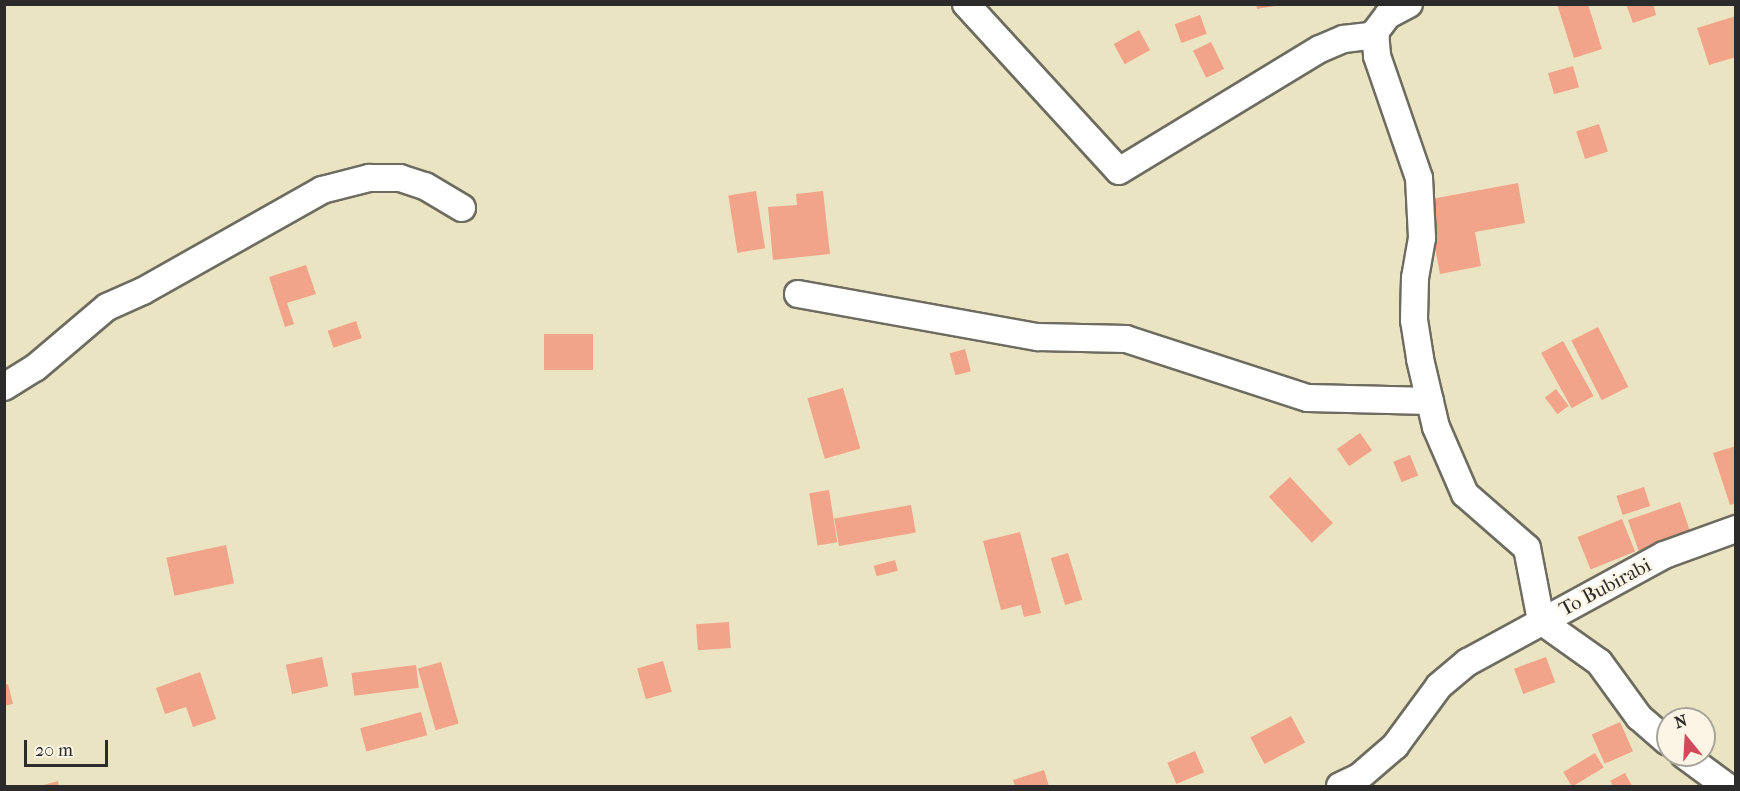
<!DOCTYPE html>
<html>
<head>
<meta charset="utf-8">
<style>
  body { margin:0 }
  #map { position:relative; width:1740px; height:791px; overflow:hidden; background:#ebe4c3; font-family:"IM FELL French Canon",serif }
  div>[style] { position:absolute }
  .building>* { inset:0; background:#f1a489; transform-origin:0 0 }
  .roads { filter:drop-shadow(2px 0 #6e6c60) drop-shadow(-2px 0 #6e6c60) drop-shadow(0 2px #6e6c60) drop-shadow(0 -2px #6e6c60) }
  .street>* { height:26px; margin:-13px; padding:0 13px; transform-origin:13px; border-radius:13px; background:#fff }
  span { translate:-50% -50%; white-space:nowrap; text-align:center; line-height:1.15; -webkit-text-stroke:4.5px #fcf5e5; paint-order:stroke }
  .street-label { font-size:20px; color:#2b2b2b }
  .frame { position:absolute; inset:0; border:6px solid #2b2b2b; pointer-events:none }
  .north { position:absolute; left:1656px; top:707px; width:60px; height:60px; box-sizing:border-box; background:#fcf5e5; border:2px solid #a8a49b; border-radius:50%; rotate:342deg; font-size:16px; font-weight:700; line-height:24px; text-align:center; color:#2b2b2b }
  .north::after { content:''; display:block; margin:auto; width:21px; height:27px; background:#d1495b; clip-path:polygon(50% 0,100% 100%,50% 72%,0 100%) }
  .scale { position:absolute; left:24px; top:740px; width:84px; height:27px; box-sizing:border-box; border:3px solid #2b2b2b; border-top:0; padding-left:8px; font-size:18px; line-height:21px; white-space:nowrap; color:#2b2b2b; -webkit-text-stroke:4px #fcf5e5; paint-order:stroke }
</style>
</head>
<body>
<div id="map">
  <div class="building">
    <div style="clip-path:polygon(1256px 4px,1275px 4px,1275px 6px,1257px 9px)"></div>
    <div style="clip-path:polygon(1557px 4px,1588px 4px,1602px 49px,1574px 58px)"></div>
    <div style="clip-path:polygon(1626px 4px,1653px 4px,1656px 15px,1633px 23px)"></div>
    <div style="left:1200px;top:15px;width:20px;height:27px;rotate:70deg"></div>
    <div style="clip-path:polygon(1736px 16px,1736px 57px,1709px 65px,1697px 28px)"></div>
    <div style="left:1139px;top:30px;width:23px;height:29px;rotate:61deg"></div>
    <div style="left:1211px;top:42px;width:30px;height:20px;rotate:64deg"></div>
    <div style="left:1573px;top:66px;width:22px;height:26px;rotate:74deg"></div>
    <div style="left:1599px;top:124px;width:29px;height:24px;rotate:72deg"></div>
    <div style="clip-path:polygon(1518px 183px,1525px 223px,1475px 232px,1481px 266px,1440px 274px,1426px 200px)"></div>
    <div style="left:756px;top:191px;width:58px;height:28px;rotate:81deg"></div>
    <div style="clip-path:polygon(823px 191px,830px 254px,773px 260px,768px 207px,797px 205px,796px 194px)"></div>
    <div style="clip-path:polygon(306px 265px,316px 294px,287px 303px,294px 324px,285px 327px,269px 277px)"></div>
    <div style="left:356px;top:321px;width:18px;height:30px;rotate:71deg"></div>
    <div style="left:1598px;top:327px;width:67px;height:30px;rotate:63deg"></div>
    <div style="left:544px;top:334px;width:49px;height:36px"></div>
    <div style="left:1563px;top:341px;width:63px;height:25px;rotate:61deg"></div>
    <div style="left:965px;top:349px;width:23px;height:16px;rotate:75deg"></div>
    <div style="left:843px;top:388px;width:63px;height:37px;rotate:74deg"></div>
    <div style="left:1556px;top:389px;width:21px;height:14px;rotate:53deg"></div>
    <div style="left:1360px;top:433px;width:21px;height:28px;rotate:55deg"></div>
    <div style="clip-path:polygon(1736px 446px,1736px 503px,1730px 505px,1713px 453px)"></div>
    <div style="left:1410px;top:455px;width:22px;height:18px;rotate:68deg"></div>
    <div style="left:1290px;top:477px;width:63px;height:29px;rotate:47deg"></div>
    <div style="left:1644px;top:487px;width:20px;height:29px;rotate:72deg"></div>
    <div style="left:829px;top:490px;width:53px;height:20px;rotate:81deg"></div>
    <div style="left:1680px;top:502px;width:40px;height:55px;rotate:71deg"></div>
    <div style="left:911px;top:505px;width:28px;height:78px;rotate:80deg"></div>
    <div style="left:1622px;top:519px;width:35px;height:48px;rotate:68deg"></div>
    <div style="clip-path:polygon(1020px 532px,1041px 613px,1024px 617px,1021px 605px,1001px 610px,983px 541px)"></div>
    <div style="left:226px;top:545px;width:39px;height:61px;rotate:78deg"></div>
    <div style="left:1068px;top:553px;width:49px;height:18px;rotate:73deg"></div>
    <div style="left:895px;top:560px;width:11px;height:22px;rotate:75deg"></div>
    <div style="left:729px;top:622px;width:26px;height:33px;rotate:86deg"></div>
    <div style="left:322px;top:657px;width:30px;height:37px;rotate:78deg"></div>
    <div style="left:1546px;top:657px;width:27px;height:34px;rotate:70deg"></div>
    <div style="left:663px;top:661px;width:32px;height:27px;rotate:74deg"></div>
    <div style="left:441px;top:662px;width:64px;height:24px;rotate:74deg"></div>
    <div style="left:416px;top:665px;width:23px;height:65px;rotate:83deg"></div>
    <div style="clip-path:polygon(200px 672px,216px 719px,193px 727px,186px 707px,165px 714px,156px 688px)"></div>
    <div style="clip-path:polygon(8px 684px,13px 704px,4px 706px,4px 685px)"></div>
    <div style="left:421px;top:712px;width:24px;height:63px;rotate:75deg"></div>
    <div style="left:1291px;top:716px;width:30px;height:46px;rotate:62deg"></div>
    <div style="left:1620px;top:722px;width:32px;height:31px;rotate:66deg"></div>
    <div style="left:1195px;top:751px;width:23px;height:30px;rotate:67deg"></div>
    <div style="left:1595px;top:753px;width:17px;height:37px;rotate:59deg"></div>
    <div style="clip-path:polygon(1044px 770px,1049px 786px,1015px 786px,1013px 780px)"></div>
    <div style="clip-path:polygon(1625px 773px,1632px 786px,1613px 786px,1610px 781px)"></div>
    <div style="clip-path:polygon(58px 781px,59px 786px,40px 786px)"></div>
  </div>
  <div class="roads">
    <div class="street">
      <div style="left:966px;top:4px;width:226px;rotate:47.5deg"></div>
      <div style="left:1119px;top:171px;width:235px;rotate:-31.3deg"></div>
      <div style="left:1320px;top:49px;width:26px;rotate:-23deg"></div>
      <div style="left:1344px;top:39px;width:32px;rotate:-7deg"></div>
      <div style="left:1409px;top:4px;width:24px;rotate:152deg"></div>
      <div style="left:1388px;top:15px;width:21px;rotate:127deg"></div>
      <div style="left:1375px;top:32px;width:24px;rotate:85deg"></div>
      <div style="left:1377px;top:56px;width:129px;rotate:71deg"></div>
      <div style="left:1419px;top:178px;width:60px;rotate:87.1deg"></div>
      <div style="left:1422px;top:238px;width:41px;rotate:99.9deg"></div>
      <div style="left:1415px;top:278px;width:42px;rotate:91.4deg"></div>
      <div style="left:1414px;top:320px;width:39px;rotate:81deg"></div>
      <div style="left:1420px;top:359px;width:70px;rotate:76.8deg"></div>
      <div style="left:1436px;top:427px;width:73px;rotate:66.6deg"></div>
      <div style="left:1465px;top:494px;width:82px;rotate:41.1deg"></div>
      <div style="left:1527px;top:548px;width:74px;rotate:79.1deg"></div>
      <div style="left:798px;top:294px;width:244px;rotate:10.2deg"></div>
      <div style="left:1038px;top:337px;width:88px;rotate:1.3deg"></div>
      <div style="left:1126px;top:339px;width:191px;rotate:18deg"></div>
      <div style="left:1308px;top:398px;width:122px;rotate:1.4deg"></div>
      <div style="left:4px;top:387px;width:36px;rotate:-32deg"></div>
      <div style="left:35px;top:368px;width:94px;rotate:-40.3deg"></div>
      <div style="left:107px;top:307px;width:39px;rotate:-24deg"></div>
      <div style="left:143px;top:291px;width:206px;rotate:-29.4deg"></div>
      <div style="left:322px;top:190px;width:49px;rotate:-14.3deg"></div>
      <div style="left:369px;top:178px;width:31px"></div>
      <div style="left:400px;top:178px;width:26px;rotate:18deg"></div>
      <div style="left:425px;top:186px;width:43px;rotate:30.7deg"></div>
      <div style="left:1541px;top:621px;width:71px;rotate:35.3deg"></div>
      <div style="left:1599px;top:662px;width:68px;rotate:54deg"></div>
      <div style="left:1639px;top:717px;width:38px;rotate:41deg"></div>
      <div style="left:1684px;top:755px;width:52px;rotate:36.4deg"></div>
      <div style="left:1340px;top:786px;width:21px;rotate:-25deg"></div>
      <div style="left:1359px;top:777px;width:48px;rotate:-40.7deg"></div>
      <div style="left:1395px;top:746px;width:74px;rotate:-53.7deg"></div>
      <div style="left:1439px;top:686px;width:38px;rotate:-40deg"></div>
      <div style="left:1468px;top:662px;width:223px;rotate:-28.6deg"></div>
      <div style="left:1664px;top:555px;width:77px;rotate:-19.9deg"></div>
    </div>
  </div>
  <div class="street-label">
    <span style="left:1605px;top:587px;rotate:-28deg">To Bubirabi</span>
  </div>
  <div class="frame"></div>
  <div class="north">N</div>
  <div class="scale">20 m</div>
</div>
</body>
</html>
